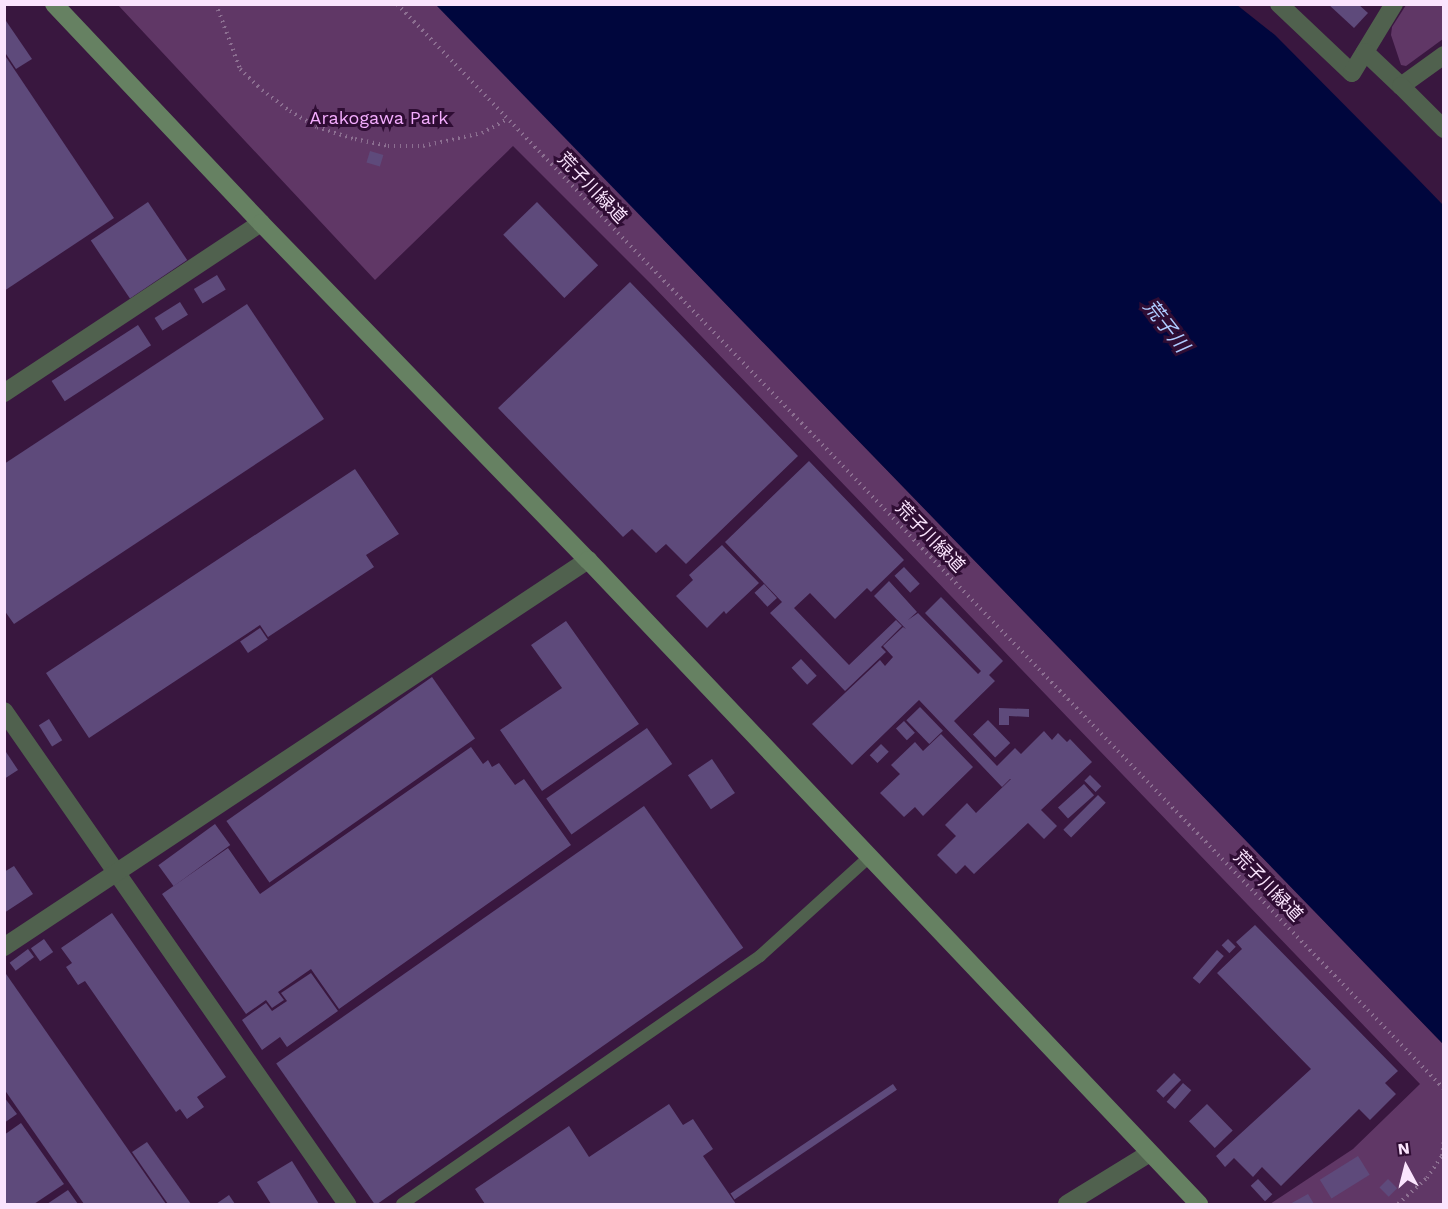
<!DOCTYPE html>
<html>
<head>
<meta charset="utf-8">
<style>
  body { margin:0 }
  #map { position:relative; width:1448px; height:1209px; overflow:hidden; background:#39173f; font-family:"Work Sans","Noto Sans JP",sans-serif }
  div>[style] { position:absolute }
  .green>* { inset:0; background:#603766 }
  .water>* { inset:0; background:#00063d }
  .building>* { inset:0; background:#5e4a7b; transform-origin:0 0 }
  .path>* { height:4px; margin-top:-2px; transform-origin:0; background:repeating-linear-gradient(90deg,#8c6f91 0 1.5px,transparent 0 6px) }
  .lane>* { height:12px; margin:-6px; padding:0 6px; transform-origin:6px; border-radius:6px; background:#50614e }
  .street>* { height:18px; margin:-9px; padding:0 9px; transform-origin:9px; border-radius:9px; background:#50614e }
  .secondary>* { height:18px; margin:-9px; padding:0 9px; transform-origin:9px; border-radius:9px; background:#668162 }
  span { translate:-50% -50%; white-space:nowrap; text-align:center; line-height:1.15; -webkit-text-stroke:6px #2f0d34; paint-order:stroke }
  .park-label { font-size:18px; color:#f4adfe }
  .street-label { font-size:18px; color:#fae4fd }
  .water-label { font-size:20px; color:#aecbff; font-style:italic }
  .frame { position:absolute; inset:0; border:6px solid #fae4fd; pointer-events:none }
  .north { position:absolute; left:1376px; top:1137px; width:60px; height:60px; -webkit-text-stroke:4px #2f0d34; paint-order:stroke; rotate:353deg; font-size:16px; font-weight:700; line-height:24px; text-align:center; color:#fae4fd }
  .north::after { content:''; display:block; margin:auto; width:21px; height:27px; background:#fae4fd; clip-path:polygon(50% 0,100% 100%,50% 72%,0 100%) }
</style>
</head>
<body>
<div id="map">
  <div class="green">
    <div style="clip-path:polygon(118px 5px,727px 5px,663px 239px,1443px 1044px,1443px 1204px,1270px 1204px,1353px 1149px,1420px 1084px,651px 284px,513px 146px,375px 280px)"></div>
    <div style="clip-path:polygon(1406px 5px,1444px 5px,1443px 39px,1406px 66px,1401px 65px,1391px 35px,1392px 27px)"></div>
  </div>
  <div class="water">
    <div style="clip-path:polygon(436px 5px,1237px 5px,1275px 35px,1411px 172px,1444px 206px,1443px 1044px)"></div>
  </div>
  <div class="building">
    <div style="clip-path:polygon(1328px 4px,1358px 4px,1368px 13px,1354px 28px)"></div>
    <div style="clip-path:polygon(4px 18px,32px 59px,16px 69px,4px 51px)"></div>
    <div style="clip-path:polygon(4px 54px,114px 218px,4px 291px)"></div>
    <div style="left:370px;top:151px;width:14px;height:12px;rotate:17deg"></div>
    <div style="left:148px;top:202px;width:70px;height:69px;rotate:56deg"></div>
    <div style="left:537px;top:202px;width:88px;height:47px;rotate:46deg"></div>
    <div style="left:217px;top:275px;width:17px;height:27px;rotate:59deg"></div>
    <div style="clip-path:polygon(630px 282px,798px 456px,686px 564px,666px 544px,656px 553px,632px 529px,623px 537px,498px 408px)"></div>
    <div style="left:180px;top:302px;width:15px;height:30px;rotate:58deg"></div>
    <div style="clip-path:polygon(247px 304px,324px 419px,14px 624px,4px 610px,4px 464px)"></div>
    <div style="left:138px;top:325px;width:24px;height:103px;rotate:57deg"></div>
    <div style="clip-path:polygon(809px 461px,904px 560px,871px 592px,867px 588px,835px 619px,810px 593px,794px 608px,849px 665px,896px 620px,902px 626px,881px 647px,886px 652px,845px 691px,770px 613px,782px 602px,725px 542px)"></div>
    <div style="clip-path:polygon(355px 469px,399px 534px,366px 555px,374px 567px,268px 637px,260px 625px,89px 738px,46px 673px)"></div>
    <div style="clip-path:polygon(722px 545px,759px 583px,726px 614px,724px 611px,707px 628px,676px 596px,693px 580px,689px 575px)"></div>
    <div style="left:904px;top:567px;width:23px;height:13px;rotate:47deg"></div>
    <div style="clip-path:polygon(889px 581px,917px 612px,908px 620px,918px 613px,978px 674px,981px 671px,925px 613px,941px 597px,1003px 661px,989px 675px,995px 681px,954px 721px,997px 766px,1015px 748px,1021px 754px,1044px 731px,1052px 740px,1058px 733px,1067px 742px,1070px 739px,1092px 762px,1041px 810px,1057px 826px,1044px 839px,1028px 823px,974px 874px,965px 865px,956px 874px,937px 855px,956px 836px,945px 825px,967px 803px,976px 813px,1011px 779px,1010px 779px,1002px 787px,919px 700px,852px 765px,812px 724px,880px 660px,885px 666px,893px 657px,883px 646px,903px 627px,906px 629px,874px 596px)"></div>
    <div style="left:764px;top:584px;width:19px;height:13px;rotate:47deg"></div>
    <div style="clip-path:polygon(566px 621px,639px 724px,542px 791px,500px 730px,562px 688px,531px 645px)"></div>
    <div style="left:260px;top:628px;width:14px;height:24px;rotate:56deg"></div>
    <div style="left:801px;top:659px;width:23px;height:13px;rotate:47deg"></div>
    <div style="left:432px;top:677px;width:75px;height:251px;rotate:55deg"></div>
    <div style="left:920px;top:707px;width:33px;height:19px;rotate:46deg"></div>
    <div style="clip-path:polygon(999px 708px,1029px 709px,1029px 717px,1009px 716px,1009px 725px,999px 725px)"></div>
    <div style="left:49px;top:719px;width:25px;height:12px;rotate:58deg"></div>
    <div style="left:988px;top:720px;width:32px;height:21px;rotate:46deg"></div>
    <div style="left:904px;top:721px;width:16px;height:11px;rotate:47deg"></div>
    <div style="left:647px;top:728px;width:44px;height:123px;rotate:55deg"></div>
    <div style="clip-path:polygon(941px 734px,973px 767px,923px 816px,915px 807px,904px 817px,880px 793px,900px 774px,891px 765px,915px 742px,923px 751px)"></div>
    <div style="left:881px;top:744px;width:11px;height:16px;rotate:45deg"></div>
    <div style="clip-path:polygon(471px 747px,483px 764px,488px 760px,492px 767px,499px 763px,515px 785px,524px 779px,571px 845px,339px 1009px,311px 969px,278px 992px,284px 1000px,272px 1008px,266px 1000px,246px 1014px,162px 894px,228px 848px,260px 894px)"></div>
    <div style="clip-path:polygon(4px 749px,18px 770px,4px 779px)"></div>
    <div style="left:712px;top:759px;width:41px;height:29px;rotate:56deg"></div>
    <div style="left:1090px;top:775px;width:16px;height:8px;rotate:45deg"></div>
    <div style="left:1084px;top:784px;width:15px;height:35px;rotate:48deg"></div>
    <div style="left:1098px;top:795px;width:11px;height:49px;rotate:45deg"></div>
    <div style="left:644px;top:806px;width:173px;height:449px;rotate:55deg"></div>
    <div style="left:215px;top:824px;width:26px;height:70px;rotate:54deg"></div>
    <div style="clip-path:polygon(14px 866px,33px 894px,4px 913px,4px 872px)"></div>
    <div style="clip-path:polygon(112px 913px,226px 1077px,197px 1097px,204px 1107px,187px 1119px,180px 1109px,176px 1112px,85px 981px,78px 985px,66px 967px,72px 963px,61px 948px)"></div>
    <div style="clip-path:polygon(1255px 925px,1398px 1071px,1385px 1083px,1396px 1094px,1370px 1120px,1359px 1109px,1281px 1186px,1262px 1167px,1253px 1177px,1234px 1158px,1225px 1167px,1216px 1156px,1311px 1069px,1217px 973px,1242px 949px,1236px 942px)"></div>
    <div style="left:44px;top:939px;width:16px;height:16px;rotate:55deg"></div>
    <div style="left:1228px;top:939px;width:11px;height:9px;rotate:45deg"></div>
    <div style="left:28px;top:949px;width:10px;height:23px;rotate:53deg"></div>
    <div style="left:1217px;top:950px;width:9px;height:37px;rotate:41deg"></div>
    <div style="clip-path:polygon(4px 971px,166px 1204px,84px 1204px,4px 1089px)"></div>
    <div style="clip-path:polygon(311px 973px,338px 1011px,287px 1047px,280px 1037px,262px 1050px,242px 1020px,266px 1003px,272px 1011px,287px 1001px,281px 993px)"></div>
    <div style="left:1174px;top:1073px;width:10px;height:25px;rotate:45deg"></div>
    <div style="left:1183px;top:1083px;width:11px;height:25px;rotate:41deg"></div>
    <div style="left:893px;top:1084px;width:7px;height:196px;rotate:56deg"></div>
    <div style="clip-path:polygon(4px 1097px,17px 1114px,4px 1123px)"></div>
    <div style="clip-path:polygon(669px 1104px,683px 1125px,693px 1119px,713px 1149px,703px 1156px,736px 1204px,485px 1204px,475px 1189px,569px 1126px,589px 1157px)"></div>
    <div style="left:1207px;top:1104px;width:37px;height:25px;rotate:46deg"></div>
    <div style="clip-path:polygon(21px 1123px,64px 1184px,34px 1204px,4px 1204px,4px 1135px)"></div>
    <div style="clip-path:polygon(147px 1142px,191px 1204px,168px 1204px,132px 1152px)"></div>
    <div style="left:1358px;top:1156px;width:22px;height:45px;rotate:58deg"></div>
    <div style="clip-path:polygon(292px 1161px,319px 1204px,271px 1204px,257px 1182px)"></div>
    <div style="left:1258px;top:1179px;width:21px;height:10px;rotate:47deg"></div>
    <div style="left:1388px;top:1179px;width:13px;height:12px;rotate:45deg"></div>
    <div style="clip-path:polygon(68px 1190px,78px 1204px,47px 1204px)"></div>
    <div style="clip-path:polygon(1308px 1194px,1314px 1204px,1290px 1204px)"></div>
    <div style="clip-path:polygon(229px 1195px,235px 1204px,216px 1204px)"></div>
  </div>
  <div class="path">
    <div style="left:216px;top:4px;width:69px;rotate:69.7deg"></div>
    <div style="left:240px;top:69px;width:30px;rotate:44deg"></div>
    <div style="left:262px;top:90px;width:35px;rotate:37deg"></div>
    <div style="left:290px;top:111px;width:31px;rotate:31deg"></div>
    <div style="left:317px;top:127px;width:40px;rotate:18deg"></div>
    <div style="left:355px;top:139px;width:34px;rotate:12deg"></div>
    <div style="left:388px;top:146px;width:35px"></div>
    <div style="left:423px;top:146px;width:60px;rotate:-12.4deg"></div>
    <div style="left:482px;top:133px;width:29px;rotate:-29deg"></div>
    <div style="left:397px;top:4px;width:1508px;rotate:46.02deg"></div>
    <div style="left:1398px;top:1204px;width:39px;rotate:-42deg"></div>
    <div style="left:1427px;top:1178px;width:27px;rotate:-56deg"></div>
    <div style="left:1442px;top:1156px;width:16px;rotate:-83deg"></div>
  </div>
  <div class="lane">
    <div style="left:402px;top:1204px;width:436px;rotate:-34.7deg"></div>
    <div style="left:760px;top:956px;width:147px;rotate:-42.2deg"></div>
  </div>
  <div class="street">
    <div style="left:1279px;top:4px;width:100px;rotate:43.4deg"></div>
    <div style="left:1352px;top:73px;width:81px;rotate:-58.7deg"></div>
    <div style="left:1365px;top:52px;width:50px;rotate:43.4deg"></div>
    <div style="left:1401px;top:86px;width:53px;rotate:-35.8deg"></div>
    <div style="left:1401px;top:86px;width:61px;rotate:45deg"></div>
    <div style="left:4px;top:393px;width:308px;rotate:-33.5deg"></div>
    <div style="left:4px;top:711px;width:601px;rotate:55.17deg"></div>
    <div style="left:4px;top:947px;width:701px;rotate:-33.53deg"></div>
    <div style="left:1067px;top:1204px;width:97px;rotate:-31.6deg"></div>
  </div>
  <div class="secondary">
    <div style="left:54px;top:4px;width:301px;rotate:46.6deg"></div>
    <div style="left:261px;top:223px;width:470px;rotate:45.9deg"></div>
    <div style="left:588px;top:560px;width:888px;rotate:46.51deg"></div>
  </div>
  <div class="park-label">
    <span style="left:379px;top:118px">Arakogawa Park</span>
  </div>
  <div class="street-label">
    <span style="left:592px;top:188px;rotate:46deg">荒子川緑道</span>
    <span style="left:930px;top:537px;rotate:46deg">荒子川緑道</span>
    <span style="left:1268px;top:886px;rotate:46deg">荒子川緑道</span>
  </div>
  <div class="water-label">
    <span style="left:1166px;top:326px;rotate:52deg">荒子川</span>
  </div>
  <div class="frame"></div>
  <div class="north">N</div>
</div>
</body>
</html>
